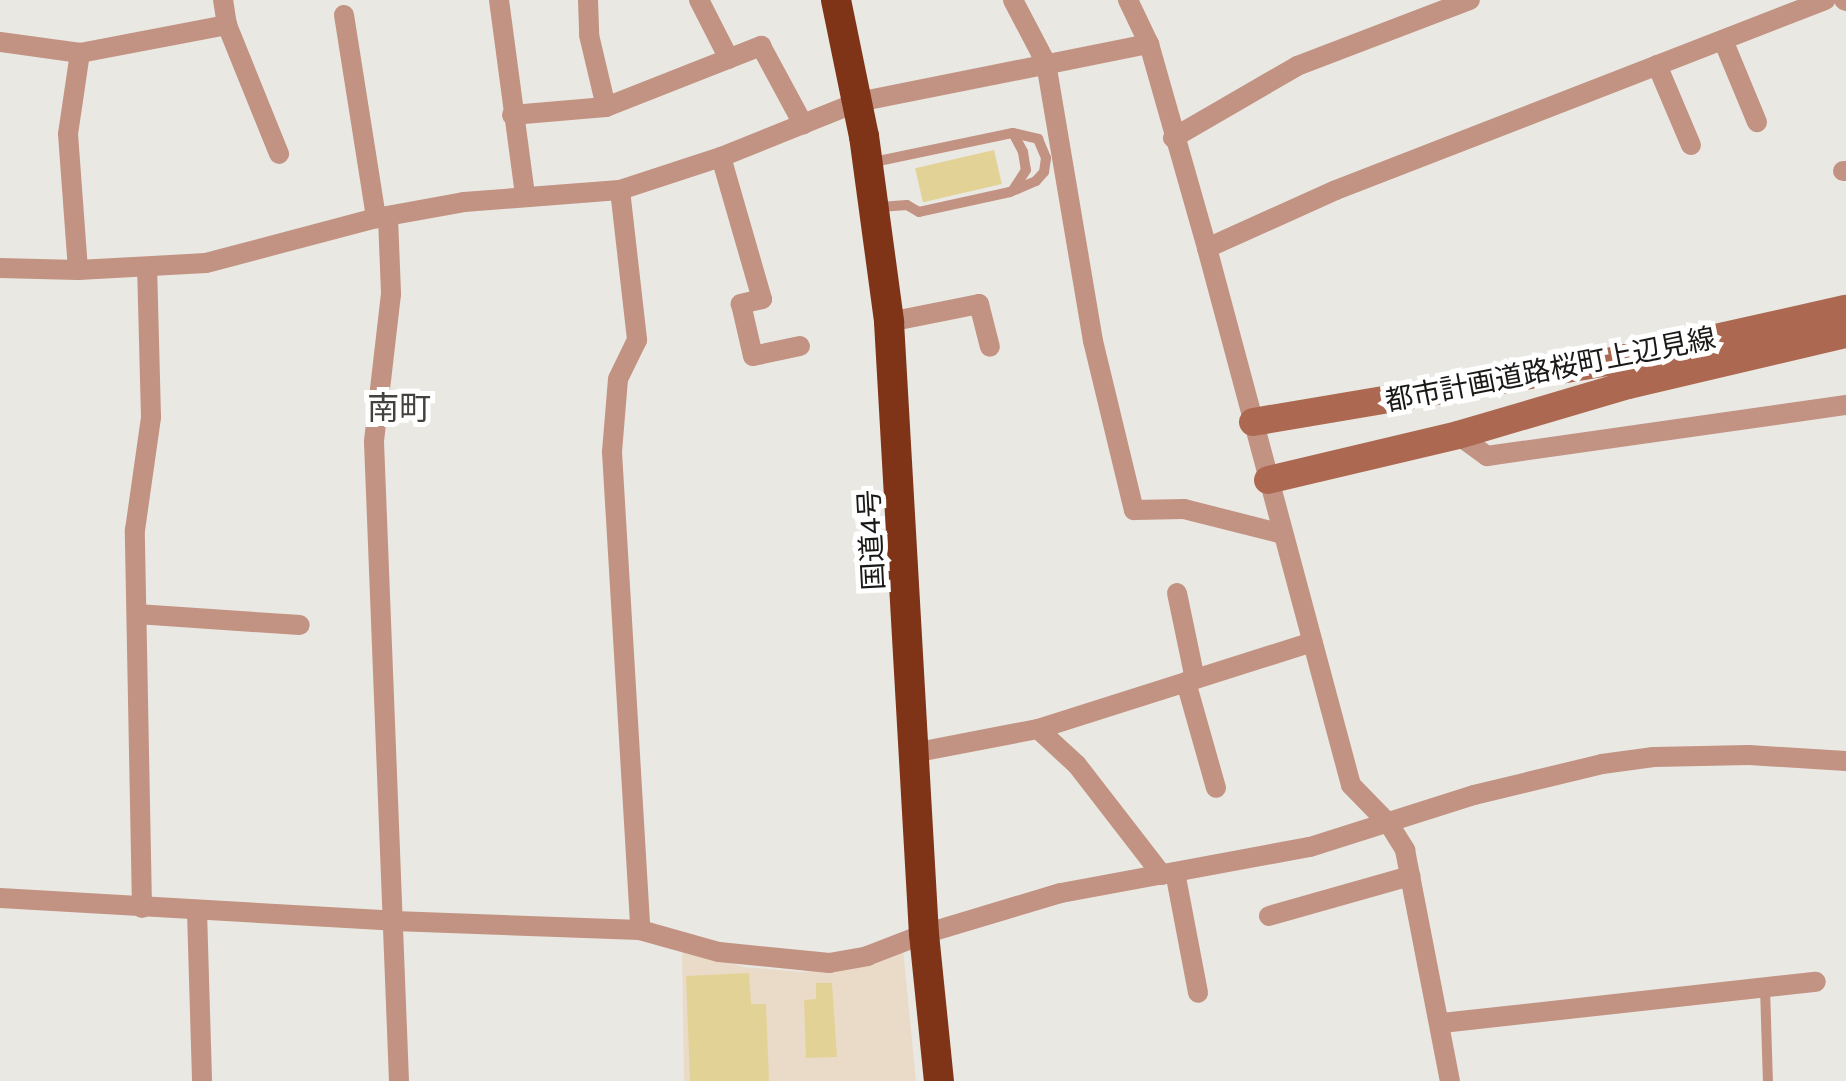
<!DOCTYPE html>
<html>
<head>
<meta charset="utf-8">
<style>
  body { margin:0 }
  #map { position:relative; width:1846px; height:1081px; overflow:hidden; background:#e9e8e2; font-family:Commissioner,"Noto Sans JP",sans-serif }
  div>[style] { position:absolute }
  .commercial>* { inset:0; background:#eadbc9 }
  .building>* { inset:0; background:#e3d296; transform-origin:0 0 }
  .lane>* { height:10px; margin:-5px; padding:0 5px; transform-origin:5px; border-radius:5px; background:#c29282 }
  .street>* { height:20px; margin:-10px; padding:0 10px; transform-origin:10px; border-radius:10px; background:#c29282 }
  .secondary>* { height:28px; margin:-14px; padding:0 14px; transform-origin:14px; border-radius:14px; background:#ac6850 }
  .highway>* { height:30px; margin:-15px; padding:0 15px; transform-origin:15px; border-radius:15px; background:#7f3418 }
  span { translate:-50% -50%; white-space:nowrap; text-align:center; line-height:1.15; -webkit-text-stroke:10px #fff; paint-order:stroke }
  .street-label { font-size:28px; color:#1a1917 }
  .quarter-label { font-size:32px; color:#43423e }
</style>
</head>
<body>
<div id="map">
  <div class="commercial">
    <div style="clip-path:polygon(682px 947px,744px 967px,803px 972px,852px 966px,903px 949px,916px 1081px,684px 1081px)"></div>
  </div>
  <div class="building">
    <div style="left:994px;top:150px;width:35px;height:81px;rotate:77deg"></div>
    <div style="clip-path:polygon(749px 973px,751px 1004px,766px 1004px,769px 1081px,690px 1081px,686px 976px)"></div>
    <div style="clip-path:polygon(816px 983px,832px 983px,837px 1057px,806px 1058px,804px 1000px,816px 999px)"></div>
  </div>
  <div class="lane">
    <div style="left:1013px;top:133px;width:21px;rotate:62deg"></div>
    <div style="left:1023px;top:152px;width:18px;rotate:81deg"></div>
    <div style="left:1026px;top:170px;width:24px;rotate:123deg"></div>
    <div style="left:869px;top:163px;width:147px;rotate:-11.8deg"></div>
    <div style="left:1013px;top:133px;width:26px;rotate:13deg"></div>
    <div style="left:1038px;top:139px;width:21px;rotate:67deg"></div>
    <div style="left:1046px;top:158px;width:14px;rotate:98deg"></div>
    <div style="left:1044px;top:172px;width:12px;rotate:132deg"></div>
    <div style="left:1036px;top:181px;width:28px;rotate:157deg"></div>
    <div style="left:1010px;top:192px;width:93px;rotate:167.6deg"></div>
    <div style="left:919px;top:212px;width:14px;rotate:-150deg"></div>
    <div style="left:907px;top:205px;width:31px;rotate:176deg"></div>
    <div style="left:1765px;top:988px;width:93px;rotate:88.2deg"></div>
  </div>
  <div class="street">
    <div style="left:499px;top:0;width:197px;rotate:82.4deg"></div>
    <div style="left:588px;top:0;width:35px;rotate:88deg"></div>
    <div style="left:589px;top:35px;width:74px;rotate:76.7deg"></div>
    <div style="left:699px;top:0;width:66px;rotate:63deg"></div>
    <div style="left:1013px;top:0;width:71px;rotate:62.4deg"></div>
    <div style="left:1046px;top:63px;width:282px;rotate:80.4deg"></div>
    <div style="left:1093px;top:341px;width:174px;rotate:76.4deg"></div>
    <div style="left:1134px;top:510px;width:50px;rotate:-1.1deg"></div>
    <div style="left:1184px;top:509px;width:102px;rotate:14.2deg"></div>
    <div style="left:1128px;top:0;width:49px;rotate:64.5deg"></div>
    <div style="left:1149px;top:44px;width:212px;rotate:74.1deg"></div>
    <div style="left:1207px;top:248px;width:556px;rotate:74.99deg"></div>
    <div style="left:1351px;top:785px;width:54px;rotate:45.7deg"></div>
    <div style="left:1389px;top:824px;width:31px;rotate:58deg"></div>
    <div style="left:1405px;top:850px;width:235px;rotate:79deg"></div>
    <div style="left:1844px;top:0;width:2px;rotate:27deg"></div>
    <div style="left:344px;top:15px;width:206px;rotate:81deg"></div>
    <div style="left:227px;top:25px;width:139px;rotate:68deg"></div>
    <div style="left:1723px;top:40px;width:89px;rotate:67.5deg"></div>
    <div style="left:0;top:42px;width:81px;rotate:7.8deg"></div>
    <div style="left:1657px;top:65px;width:87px;rotate:67deg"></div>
    <div style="left:512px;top:115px;width:94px;rotate:-4.9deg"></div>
    <div style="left:606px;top:107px;width:167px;rotate:-21.5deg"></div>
    <div style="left:761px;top:46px;width:89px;rotate:61.7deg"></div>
    <div style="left:1173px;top:138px;width:143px;rotate:-30.1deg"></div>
    <div style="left:1297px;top:66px;width:185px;rotate:-20.9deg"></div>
    <div style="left:721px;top:157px;width:148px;rotate:73.9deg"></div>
    <div style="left:762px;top:299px;width:22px;rotate:167deg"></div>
    <div style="left:741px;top:304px;width:53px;rotate:77deg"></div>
    <div style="left:753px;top:356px;width:48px;rotate:-12deg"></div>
    <div style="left:1843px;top:171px;width:3px"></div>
    <div style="left:620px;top:190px;width:151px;rotate:83.5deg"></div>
    <div style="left:637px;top:340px;width:43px;rotate:116deg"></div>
    <div style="left:618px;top:379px;width:73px;rotate:94.7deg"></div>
    <div style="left:612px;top:452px;width:479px;rotate:86.6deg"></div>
    <div style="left:388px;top:218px;width:76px;rotate:87.7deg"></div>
    <div style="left:391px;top:294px;width:149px;rotate:96.6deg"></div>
    <div style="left:374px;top:442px;width:639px;rotate:87.76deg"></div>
    <div style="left:1207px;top:248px;width:141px;rotate:-24.2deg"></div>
    <div style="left:1336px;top:190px;width:525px;rotate:-21.23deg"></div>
    <div style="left:0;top:268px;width:78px;rotate:1.5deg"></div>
    <div style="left:78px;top:270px;width:128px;rotate:-3.1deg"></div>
    <div style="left:206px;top:263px;width:176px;rotate:-14.8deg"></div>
    <div style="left:376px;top:218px;width:89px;rotate:-10.3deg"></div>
    <div style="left:464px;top:202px;width:156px;rotate:-4.4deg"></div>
    <div style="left:620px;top:190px;width:106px;rotate:-18.1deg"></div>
    <div style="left:721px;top:157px;width:148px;rotate:-21.9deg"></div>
    <div style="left:858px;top:102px;width:297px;rotate:-11.3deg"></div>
    <div style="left:78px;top:270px;width:136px;rotate:-94.2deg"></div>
    <div style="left:68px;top:134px;width:82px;rotate:-81.6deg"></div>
    <div style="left:80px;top:53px;width:150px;rotate:-10.8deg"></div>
    <div style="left:227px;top:25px;width:25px;rotate:-99deg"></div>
    <div style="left:889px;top:322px;width:92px;rotate:-11.3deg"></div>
    <div style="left:979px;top:304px;width:44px;rotate:75.7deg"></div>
    <div style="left:1458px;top:435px;width:36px;rotate:36deg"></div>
    <div style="left:1487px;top:456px;width:363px;rotate:-8.1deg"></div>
    <div style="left:1177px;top:593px;width:88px;rotate:78.2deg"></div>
    <div style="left:137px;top:614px;width:163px;rotate:3.9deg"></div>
    <div style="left:1186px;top:682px;width:110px;rotate:74.2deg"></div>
    <div style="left:1038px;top:729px;width:53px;rotate:42.7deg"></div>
    <div style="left:1077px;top:765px;width:139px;rotate:52.3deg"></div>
    <div style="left:913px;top:753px;width:127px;rotate:-10.9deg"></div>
    <div style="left:1038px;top:729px;width:288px;rotate:-17.6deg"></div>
    <div style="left:1175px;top:872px;width:123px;rotate:79.2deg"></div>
    <div style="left:0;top:898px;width:395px;rotate:3.3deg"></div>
    <div style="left:394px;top:921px;width:246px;rotate:2.1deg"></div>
    <div style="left:640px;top:930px;width:82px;rotate:15.6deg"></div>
    <div style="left:719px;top:952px;width:111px;rotate:5.7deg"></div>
    <div style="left:829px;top:963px;width:39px;rotate:-10deg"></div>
    <div style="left:867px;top:956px;width:61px;rotate:-21.1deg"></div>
    <div style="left:924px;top:934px;width:143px;rotate:-16.7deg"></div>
    <div style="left:1061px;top:893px;width:253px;rotate:-10.5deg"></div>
    <div style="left:1310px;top:847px;width:172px;rotate:-17.6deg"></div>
    <div style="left:1474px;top:795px;width:132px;rotate:-13.6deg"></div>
    <div style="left:1602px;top:764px;width:52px;rotate:-7.7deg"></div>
    <div style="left:1654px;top:757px;width:95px;rotate:-1.2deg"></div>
    <div style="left:1749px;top:755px;width:97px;rotate:3.5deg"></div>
    <div style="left:142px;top:908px;width:378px;rotate:-91.1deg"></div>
    <div style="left:135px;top:530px;width:114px;rotate:-81.9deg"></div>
    <div style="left:151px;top:417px;width:149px;rotate:-91.5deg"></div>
    <div style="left:197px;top:911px;width:170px;rotate:88.3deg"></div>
    <div style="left:1269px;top:916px;width:147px;rotate:-15.8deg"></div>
    <div style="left:1442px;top:1023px;width:376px;rotate:-6.3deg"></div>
  </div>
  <div class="secondary">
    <div style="left:1253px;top:422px;width:360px;rotate:-9.6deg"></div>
    <div style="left:1608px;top:362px;width:244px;rotate:-12.6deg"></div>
    <div style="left:1268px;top:480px;width:195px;rotate:-13.3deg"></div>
    <div style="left:1458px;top:435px;width:177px;rotate:-16.4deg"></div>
    <div style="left:1628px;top:385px;width:224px;rotate:-13.2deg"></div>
  </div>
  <div class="highway">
    <div style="left:836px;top:0;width:139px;rotate:78.4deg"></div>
    <div style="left:864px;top:136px;width:188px;rotate:82.3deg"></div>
    <div style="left:889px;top:322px;width:613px;rotate:86.73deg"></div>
    <div style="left:924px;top:934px;width:148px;rotate:84.2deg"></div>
  </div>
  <div class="street-label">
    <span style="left:1550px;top:368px;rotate:-11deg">都市計画道路桜町上辺見線</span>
    <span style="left:870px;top:540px;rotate:-93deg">国道4号</span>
  </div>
  <div class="quarter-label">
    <span style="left:399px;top:406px">南町</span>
  </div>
</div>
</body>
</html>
